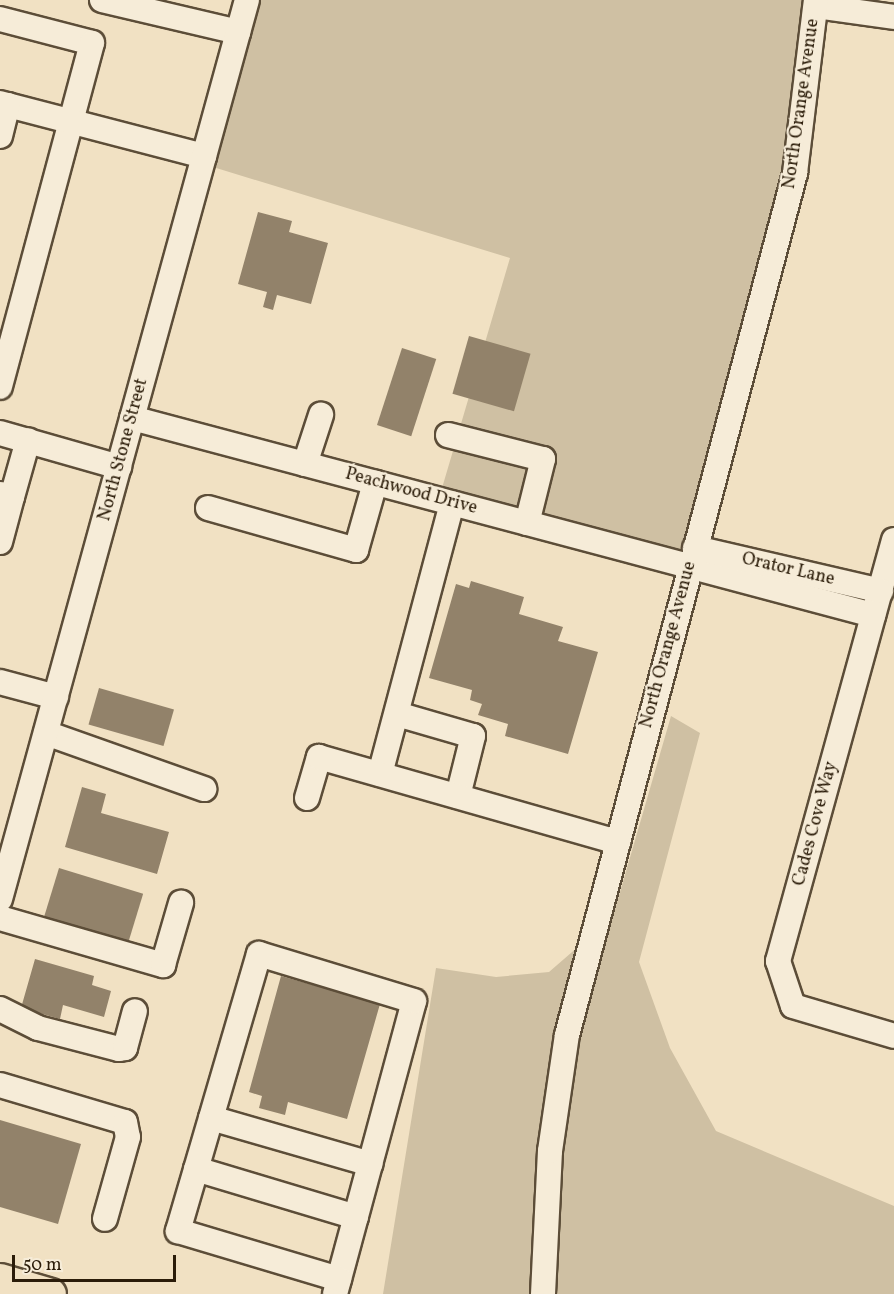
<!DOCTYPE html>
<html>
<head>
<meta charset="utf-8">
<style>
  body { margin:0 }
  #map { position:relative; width:894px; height:1294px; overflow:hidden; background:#f1e1c3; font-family:Vollkorn,serif }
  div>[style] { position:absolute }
  .green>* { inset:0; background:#cfc0a3 }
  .building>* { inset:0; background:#92826a; transform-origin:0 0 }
  .roads { filter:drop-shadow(2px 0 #5c4d38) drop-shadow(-2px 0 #5c4d38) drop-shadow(0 2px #5c4d38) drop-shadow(0 -2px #5c4d38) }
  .minor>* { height:24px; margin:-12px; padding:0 12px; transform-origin:12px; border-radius:12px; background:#f6ecd8 }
  .major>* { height:30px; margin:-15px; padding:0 15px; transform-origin:15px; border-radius:15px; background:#f1e1c3 }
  span { translate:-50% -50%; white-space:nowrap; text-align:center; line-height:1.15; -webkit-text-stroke:4.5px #f6ecd8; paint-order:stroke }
  .street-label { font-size:18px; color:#2b1c09 }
  .scale { position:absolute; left:12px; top:1255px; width:164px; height:27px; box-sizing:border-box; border:3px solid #2b1c09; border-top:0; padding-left:8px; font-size:18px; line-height:21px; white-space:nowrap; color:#2b1c09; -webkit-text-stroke:4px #f6ecd8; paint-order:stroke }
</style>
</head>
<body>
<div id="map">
  <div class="green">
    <div style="clip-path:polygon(258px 0,803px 0,784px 171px,683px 551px,442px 488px,510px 258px,213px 167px)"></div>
    <div style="clip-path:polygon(671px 716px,700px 733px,639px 962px,670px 1048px,716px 1131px,894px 1206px,894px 1294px,554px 1294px,561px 1151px,578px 1037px)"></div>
    <div style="clip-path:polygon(579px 946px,532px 1294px,383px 1294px,436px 968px,496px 977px,549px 972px)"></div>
  </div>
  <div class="building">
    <div style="clip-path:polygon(258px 212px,292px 221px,289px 232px,328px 243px,311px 304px,277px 295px,273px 310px,263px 307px,267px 292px,238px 284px)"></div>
    <div style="left:469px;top:336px;width:64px;height:60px;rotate:16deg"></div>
    <div style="left:402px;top:348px;width:36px;height:81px;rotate:18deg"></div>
    <div style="clip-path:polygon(471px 581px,524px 597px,519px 614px,563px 627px,558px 641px,598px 652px,568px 754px,505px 736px,508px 724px,478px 715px,482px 704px,470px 700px,472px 690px,429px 678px,456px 584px,469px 588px)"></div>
    <div style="left:99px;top:688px;width:78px;height:38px;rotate:16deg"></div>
    <div style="clip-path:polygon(82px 787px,106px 794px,101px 813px,169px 832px,157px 874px,65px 847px)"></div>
    <div style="left:59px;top:868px;width:88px;height:59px;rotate:17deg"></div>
    <div style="clip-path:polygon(35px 959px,94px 976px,92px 985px,111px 991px,104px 1017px,63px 1005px,60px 1019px,21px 1008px)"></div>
    <div style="clip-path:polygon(281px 976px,380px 1004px,347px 1119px,288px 1102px,285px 1115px,259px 1108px,262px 1096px,249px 1092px)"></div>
    <div style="clip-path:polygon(0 1120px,81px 1144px,58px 1224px,0 1207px)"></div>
  </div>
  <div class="roads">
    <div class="minor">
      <div style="left:102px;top:0;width:140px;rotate:13.2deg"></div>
      <div style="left:816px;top:6px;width:79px;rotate:8deg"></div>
      <div style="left:0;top:19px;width:95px;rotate:14.6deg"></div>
      <div style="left:92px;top:43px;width:356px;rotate:105deg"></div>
      <div style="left:0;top:103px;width:211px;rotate:14.6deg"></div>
      <div style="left:0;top:136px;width:32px;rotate:-76deg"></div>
      <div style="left:132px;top:418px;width:767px;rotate:14.89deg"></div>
      <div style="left:0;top:433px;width:124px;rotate:15.9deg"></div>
      <div style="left:448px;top:435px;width:98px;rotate:14.2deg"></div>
      <div style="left:543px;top:459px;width:66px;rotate:104deg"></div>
      <div style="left:305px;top:464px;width:52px;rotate:-71.9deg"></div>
      <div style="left:0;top:494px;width:12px;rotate:14deg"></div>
      <div style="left:12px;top:497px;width:59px;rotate:-74.3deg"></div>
      <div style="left:208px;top:508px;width:154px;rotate:15.8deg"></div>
      <div style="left:356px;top:550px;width:70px;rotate:-74.2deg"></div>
      <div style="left:894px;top:540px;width:437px;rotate:105.4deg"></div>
      <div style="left:778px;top:961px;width:47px;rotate:71.6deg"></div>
      <div style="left:793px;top:1006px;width:105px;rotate:16.5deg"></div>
      <div style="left:0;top:542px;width:47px;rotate:-75.1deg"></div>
      <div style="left:695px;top:548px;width:191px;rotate:13deg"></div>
      <div style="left:0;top:682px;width:58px;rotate:15deg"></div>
      <div style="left:397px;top:714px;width:79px;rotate:16.1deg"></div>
      <div style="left:473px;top:736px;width:62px;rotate:104deg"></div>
      <div style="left:46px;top:733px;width:168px;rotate:19.5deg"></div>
      <div style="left:380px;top:774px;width:280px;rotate:-75.1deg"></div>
      <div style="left:307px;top:798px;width:43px;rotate:-73.7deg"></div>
      <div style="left:319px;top:757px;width:311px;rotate:15.9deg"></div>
      <div style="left:0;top:899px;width:932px;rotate:-74.64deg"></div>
      <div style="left:0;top:918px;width:170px;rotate:16.1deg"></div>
      <div style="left:163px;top:965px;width:65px;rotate:-73.8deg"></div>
      <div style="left:0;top:1009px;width:42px;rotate:26.6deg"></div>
      <div style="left:38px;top:1028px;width:84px;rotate:14.5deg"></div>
      <div style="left:119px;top:1049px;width:6px;rotate:-9deg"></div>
      <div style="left:125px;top:1048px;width:38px;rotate:-75deg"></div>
      <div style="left:0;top:1085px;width:130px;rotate:16.5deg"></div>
      <div style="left:125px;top:1122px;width:15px;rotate:79deg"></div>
      <div style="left:128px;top:1137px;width:85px;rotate:105.7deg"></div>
      <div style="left:211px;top:1118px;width:166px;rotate:16.1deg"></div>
      <div style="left:196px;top:1169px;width:167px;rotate:16.7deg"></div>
      <div style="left:335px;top:1294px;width:303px;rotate:-74.9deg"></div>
      <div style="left:414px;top:1001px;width:162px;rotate:-163.1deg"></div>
      <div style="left:259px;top:954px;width:289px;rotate:106.3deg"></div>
      <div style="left:178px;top:1231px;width:168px;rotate:16.6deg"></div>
      <div style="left:543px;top:1294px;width:143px;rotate:-87.2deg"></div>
      <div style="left:550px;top:1151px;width:117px;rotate:-81.7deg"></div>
      <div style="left:567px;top:1035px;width:892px;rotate:-75.18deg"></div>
      <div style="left:795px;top:173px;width:174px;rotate:-83.1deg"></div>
    </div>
    <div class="major">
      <div style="left:0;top:1279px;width:53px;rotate:16.4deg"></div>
    </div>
  </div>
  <div class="street-label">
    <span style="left:802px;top:104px;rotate:-82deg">North Orange Avenue</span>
    <span style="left:124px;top:450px;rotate:-75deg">North Stone Street</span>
    <span style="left:411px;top:492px;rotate:15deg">Peachwood Drive</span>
    <span style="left:788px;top:570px;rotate:13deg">Orator Lane</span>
    <span style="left:669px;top:645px;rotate:-75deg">North Orange Avenue</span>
    <span style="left:816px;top:824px;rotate:-75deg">Cades Cove Way</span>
  </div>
  <div class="scale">50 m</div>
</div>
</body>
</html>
